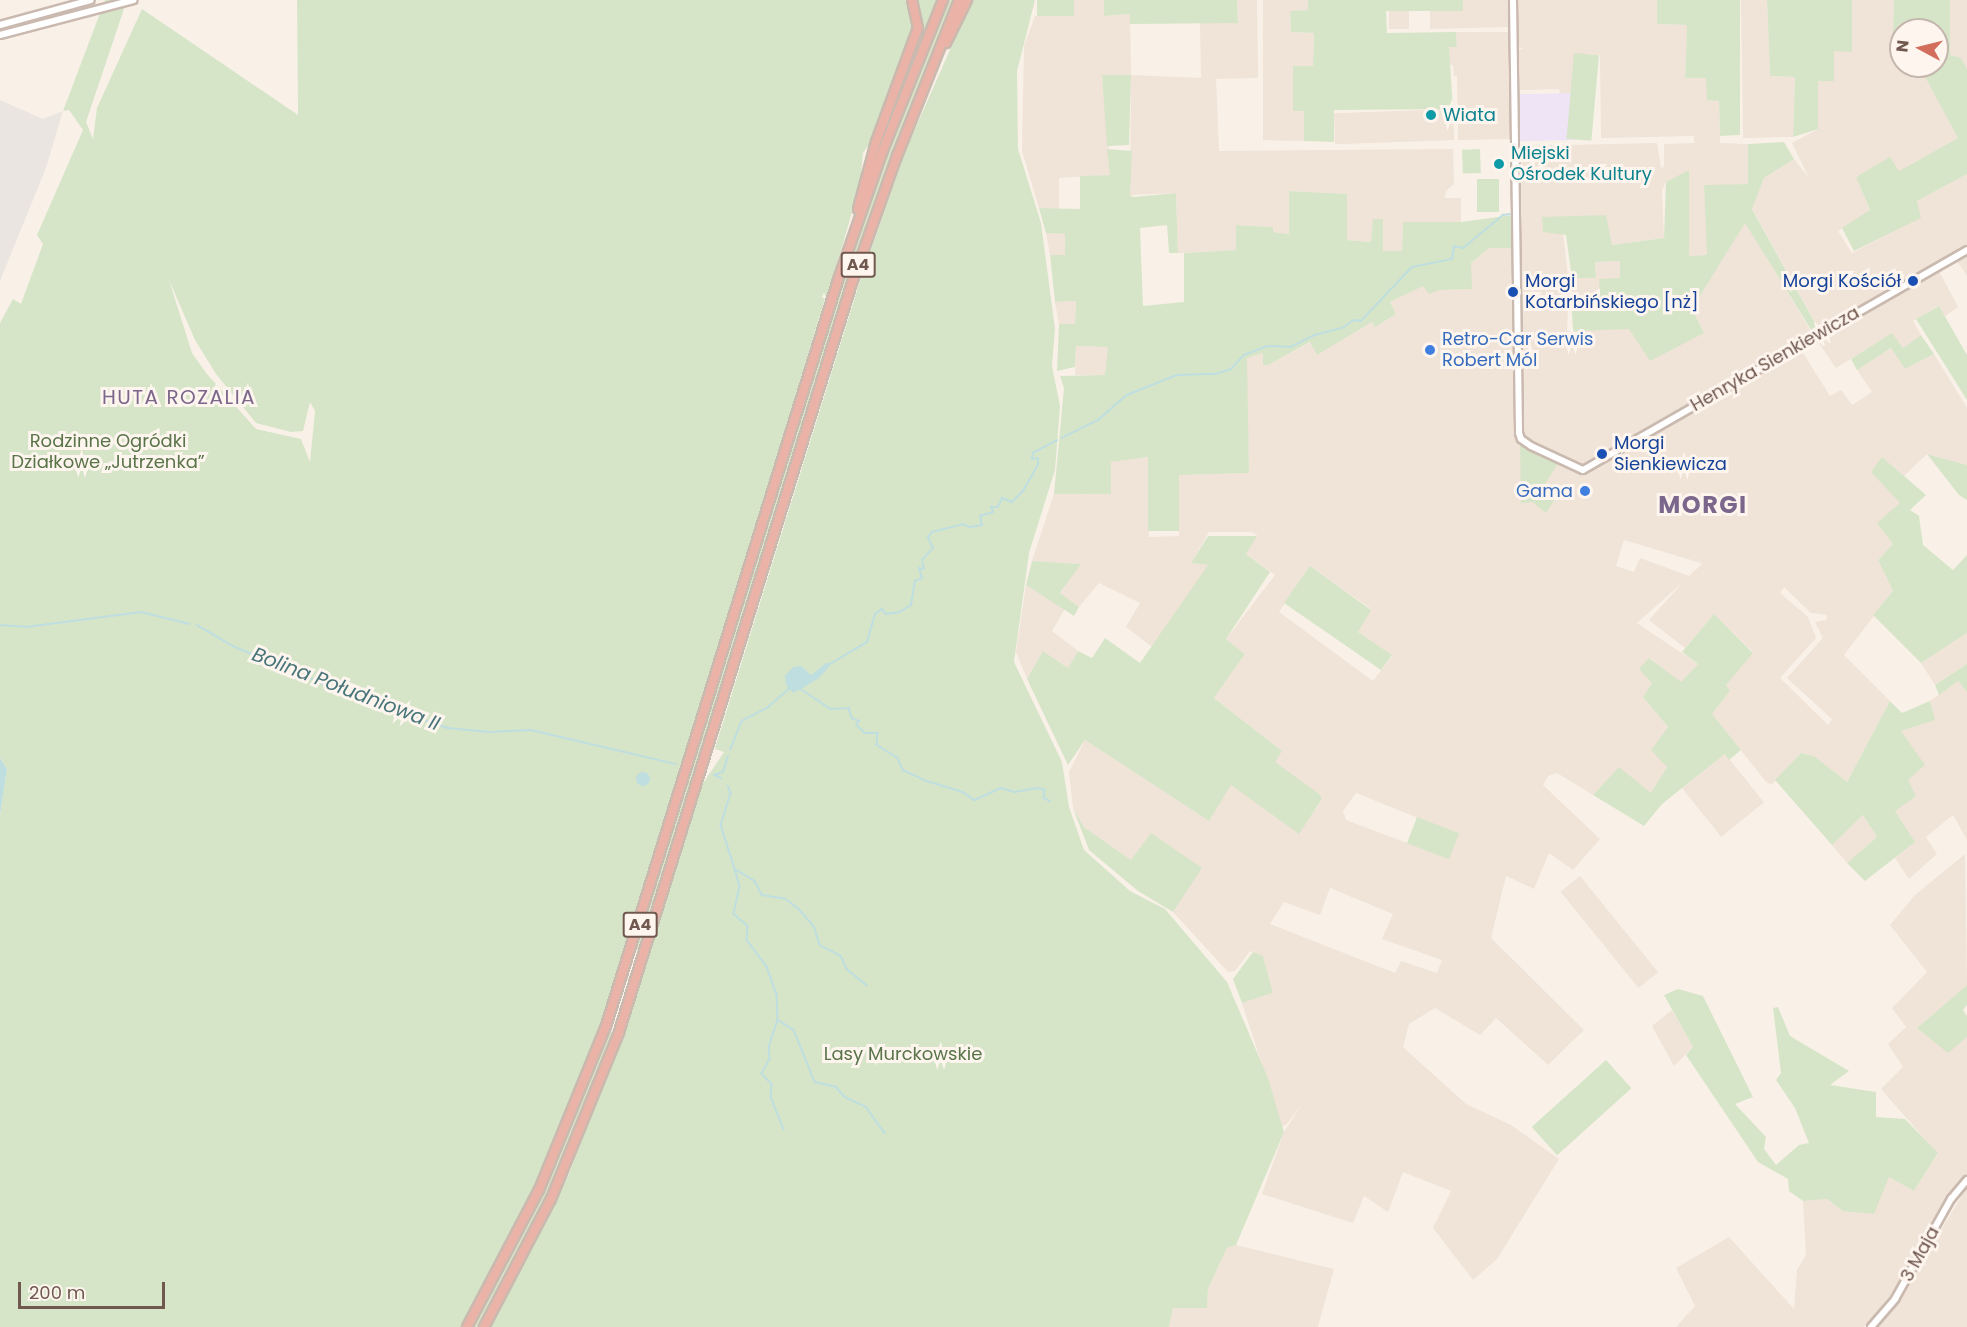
<!DOCTYPE html>
<html>
<head>
<meta charset="utf-8">
<style>
  body { margin:0 }
  #map { position:relative; width:1967px; height:1327px; overflow:hidden; background:#f9f1e8; font-family:Poppins,sans-serif }
  div>[style] { position:absolute }
  .residential>* { inset:0; background:#f0e3d7; transform-origin:0 0 }
  .industrial>* { inset:0; background:#eae5e1 }
  .education>* { inset:0; background:#eee4f6; transform-origin:0 0 }
  .green>* { inset:0; background:#d6e5c8; transform-origin:0 0 }
  .water>* { inset:0; background:#bfdee0 }
  .round { border-radius:50% }
  .stream>* { height:1.5px; margin:-0.75px; padding:0 0.75px; transform-origin:0.75px; border-radius:0.75px; background:#bfdee0 }
  .roads { filter:drop-shadow(2px 0 #cab9af) drop-shadow(-2px 0 #cab9af) drop-shadow(0 2px #cab9af) drop-shadow(0 -2px #cab9af) }
  .minor>* { height:6px; margin:-3px; padding:0 3px; transform-origin:3px; border-radius:3px; background:#fff }
  .highway>* { height:8px; margin:-4px; padding:0 4px; transform-origin:4px; border-radius:4px; background:#ebb3a7 }
  .dots>* { width:16px; height:16px; translate:-50% -50%; box-sizing:border-box; border:3px solid #fdf5ee; border-radius:50% }
  span { translate:-50% -50%; white-space:nowrap; text-align:center; line-height:1.15; -webkit-text-stroke:6px #fdf5ee; paint-order:stroke }
  .shield-label span { padding:2px 4px; background:#fdf5ee; border:2px solid; border-radius:4px; -webkit-text-stroke-width:0 }
  .shield-label { font-size:16px; color:#70584f; font-weight:700 }
  .culture-label { font-size:18px; color:#0d838f }
  .left { translate:0 -50%; text-align:left }
  .transit-label { font-size:18px; color:#164399 }
  .right { translate:-100% -50%; text-align:right }
  .shop-label { font-size:18px; color:#366cbe }
  .street-label { font-size:18px; color:#70584f }
  .park-label { font-size:18px; color:#597449 }
  .neighbourhood-label { font-size:20px; color:#7c678c; letter-spacing:1.5px }
  .water-label { font-size:20px; color:#48757a; font-style:italic }
  .district-label { font-size:24px; color:#7c678c; font-weight:700; letter-spacing:1.5px }
  .north { position:absolute; left:1889px; top:18px; width:60px; height:60px; box-sizing:border-box; background:#fdf5ee; border:2px solid #c5b6ae; border-radius:50%; rotate:277deg; font-size:16px; font-weight:700; line-height:24px; text-align:center; color:#70584f }
  .north::after { content:''; display:block; margin:auto; width:21px; height:27px; background:#d36e5d; clip-path:polygon(50% 0,100% 100%,50% 72%,0 100%) }
  .scale { position:absolute; left:18px; top:1282px; width:147px; height:27px; box-sizing:border-box; border:3px solid #70584f; border-top:0; padding-left:8px; font-size:18px; line-height:21px; white-space:nowrap; color:#70584f; -webkit-text-stroke:4px #fdf5ee; paint-order:stroke }
</style>
</head>
<body>
<div id="map">
  <div class="residential">
    <div style="clip-path:polygon(1074px 0,1104px 0,1104px 16px,1130px 14px,1131px 75px,1201px 78px,1200px 22px,1238px 23px,1237px 0,1257px 0,1258px 78px,1216px 79px,1219px 151px,1453px 149px,1454px 184px,1446px 191px,1445px 198px,1461px 198px,1461px 222px,1403px 222px,1402px 251px,1383px 251px,1383px 219px,1372px 242px,1347px 240px,1347px 194px,1289px 191px,1289px 234px,1273px 232px,1273px 227px,1237px 225px,1236px 250px,1178px 253px,1176px 193px,1130px 195px,1131px 75px,1102px 76px,1111px 175px,1059px 178px,1059px 209px,1039px 208px,1022px 151px,1024px 46px,1035px 16px,1073px 15px)"></div>
    <div style="clip-path:polygon(1263px 0,1308px 0,1308px 10px,1290px 11px,1291px 32px,1314px 33px,1313px 66px,1293px 67px,1293px 111px,1304px 111px,1304px 141px,1263px 140px)"></div>
    <div style="clip-path:polygon(1463px 0,1508px 0,1509px 27px,1430px 29px,1430px 11px,1462px 11px)"></div>
    <div style="clip-path:polygon(evenodd,1517px 0,1657px 0,1657px 24px,1687px 25px,1685px 78px,1706px 78px,1719px 100px,1720px 143px,1748px 144px,1748px 184px,1704px 186px,1708px 255px,1689px 257px,1689px 171px,1666px 182px,1662px 190px,1664px 238px,1612px 245px,1563px 232px,1569px 286px,1567px 331px,1629px 328px,1704px 333px,1692px 309px,1745px 222px,1815px 338px,1821px 333px,1752px 208px,1764px 178px,1794px 159px,1809px 178px,1792px 143px,1818px 129px,1818px 80px,1834px 51px,1852px 51px,1852px 0,1894px 0,1892px 58px,1901px 58px,1901px 66px,1931px 66px,1923px 71px,1958px 138px,1899px 171px,1856px 176px,1870px 211px,1838px 231px,1852px 253px,1920px 218px,1917px 201px,1967px 174px,1967px 276px,1955px 258px,1938px 269px,1958px 307px,1944px 317px,1938px 306px,1913px 321px,1921px 335px,1903px 348px,1891px 334px,1836px 368px,1816px 339px,1800px 348px,1830px 396px,1841px 390px,1852px 405px,1872px 392px,1857px 370px,1881px 354px,1892px 348px,1905px 369px,1934px 354px,1967px 408px,1967px 465px,1927px 454px,1904px 476px,1882px 457px,1901px 503px,1893px 544px,1878px 560px,1893px 591px,1844px 655px,1890px 701px,1847px 782px,1814px 756px,1801px 753px,1772px 784px,1767px 783px,1712px 714px,1730px 691px,1725px 685px,1753px 652px,1714px 614px,1685px 648px,1649px 620px,1683px 582px,1637px 623px,1698px 664px,1680px 683px,1650px 658px,1652px 683px,1643px 697px,1668px 727px,1667px 767px,1651px 794px,1619px 768px,1593px 795px,1557px 773px,1548px 776px,1543px 785px,1600px 839px,1573px 870px,1549px 853px,1534px 889px,1506px 876px,1491px 938px,1584px 1030px,1548px 1065px,1496px 1018px,1480px 1035px,1435px 1008px,1409px 1024px,1403px 1047px,1466px 1104px,1511px 1125px,1559px 1159px,1497px 1259px,1473px 1280px,1433px 1228px,1451px 1191px,1403px 1172px,1388px 1212px,1364px 1196px,1353px 1223px,1262px 1194px,1284px 1132px,1302px 1104px,1286px 1125px,1282px 1126px,1242px 1003px,1273px 993px,1263px 956px,1250px 951px,1235px 971px,1228px 972px,1173px 912px,1201px 867px,1131px 860px,1084px 827px,1073px 808px,1069px 772px,1085px 740px,1209px 821px,1231px 784px,1299px 833px,1322px 800px,1274px 762px,1282px 751px,1214px 698px,1245px 654px,1226px 639px,1275px 575px,1246px 554px,1257px 535px,1252px 532px,1209px 532px,1191px 563px,1209px 565px,1152px 647px,1126px 627px,1140px 603px,1099px 583px,1079px 607px,1060px 594px,1080px 564px,1032px 561px,1054px 494px,1085px 492px,1084px 495px,1110px 462px,1149px 457px,1149px 537px,1179px 536px,1179px 475px,1249px 473px,1246px 358px,1263px 353px,1268px 365px,1311px 342px,1317px 355px,1372px 322px,1375px 327px,1396px 314px,1390px 302px,1424px 285px,1439px 290px,1471px 289px,1471px 263px,1489px 248px,1520px 247px,1522px 146px,1657px 143px,1661px 168px,1664px 167px,1664px 144px,1694px 143px,1694px 136px,1601px 138px,1600px 55px,1574px 54px,1575px 93px,1560px 94px,1559px 89px,1519px 90px,1518px 50px,1523px 48px,1518px 47px,1517px 0,1624px 540px,1701px 563px,1702px 564px,1689px 576px,1640px 558px,1634px 572px,1616px 566px,1624px 540px,1517px 0,1310px 566px,1371px 609px,1358px 632px,1392px 656px,1373px 681px,1279px 612px,1310px 566px,1517px 0,1784px 587px,1811px 613px,1827px 615px,1826px 620px,1815px 622px,1823px 638px,1787px 678px,1832px 719px,1828px 725px,1780px 678px,1816px 638px,1808px 617px,1780px 593px,1784px 587px,1517px 0,1356px 793px,1458px 834px,1447px 858px,1346px 820px,1343px 811px,1356px 793px,1517px 0,1330px 888px,1393px 914px,1382px 939px,1442px 960px,1437px 973px,1401px 961px,1395px 973px,1270px 924px,1284px 902px,1320px 915px,1330px 888px)"></div>
    <div style="clip-path:polygon(1741px 0,1767px 0,1770px 76px,1795px 77px,1793px 137px,1743px 138px)"></div>
    <div style="clip-path:polygon(1950px 0,1967px 0,1967px 69px,1961px 58px,1950px 55px)"></div>
    <div style="left:1389px;top:11px;width:20px;height:18px"></div>
    <div style="clip-path:polygon(1456px 32px,1509px 32px,1511px 139px,1458px 140px,1457px 76px,1454px 76px,1453px 65px,1449px 64px,1449px 47px,1457px 47px)"></div>
    <div style="left:1453px;top:109px;width:31px;height:119px;rotate:88deg"></div>
    <div style="clip-path:polygon(1046px 233px,1065px 234px,1065px 255px,1050px 255px)"></div>
    <div style="clip-path:polygon(1620px 261px,1620px 278px,1600px 296px,1571px 296px,1572px 278px,1596px 278px,1595px 262px)"></div>
    <div style="clip-path:polygon(1076px 301px,1075px 324px,1059px 324px,1055px 302px)"></div>
    <div style="left:1076px;top:346px;width:32px;height:29px;rotate:2deg"></div>
    <div style="clip-path:polygon(1026px 585px,1065px 609px,1052px 631px,1078px 651px,1068px 668px,1043px 651px,1027px 679px,1016px 652px)"></div>
    <div style="clip-path:polygon(1967px 633px,1967px 664px,1935px 685px,1921px 663px)"></div>
    <div style="clip-path:polygon(1958px 681px,1967px 692px,1967px 840px,1953px 815px,1926px 837px,1937px 854px,1909px 879px,1895px 858px,1915px 842px,1895px 811px,1908px 781px,1901px 731px,1934px 720px,1930px 701px)"></div>
    <div style="left:1725px;top:754px;width:62px;height:55px;rotate:51deg"></div>
    <div style="clip-path:polygon(1863px 815px,1877px 837px,1847px 863px,1832px 845px)"></div>
    <div style="clip-path:polygon(1965px 854px,1967px 985px,1917px 1028px,1948px 1052px,1967px 1037px,1967px 1176px,1956px 1184px,1895px 1290px,1864px 1327px,1676px 1327px,1695px 1306px,1676px 1268px,1729px 1237px,1794px 1309px,1797px 1270px,1806px 1255px,1803px 1201px,1827px 1199px,1843px 1211px,1889px 1177px,1914px 1191px,1938px 1154px,1881px 1089px,1903px 1067px,1888px 1044px,1906px 1027px,1892px 1008px,1927px 972px,1890px 925px,1915px 895px)"></div>
    <div style="left:1580px;top:876px;width:124px;height:25px;rotate:51deg"></div>
    <div style="clip-path:polygon(1672px 1010px,1693px 1047px,1674px 1066px,1652px 1026px)"></div>
    <div style="clip-path:polygon(1967px 1187px,1967px 1327px,1875px 1327px,1891px 1313px)"></div>
    <div style="clip-path:polygon(1236px 1245px,1334px 1269px,1318px 1327px,1169px 1327px,1173px 1308px,1207px 1308px,1208px 1289px,1227px 1248px)"></div>
  </div>
  <div class="industrial">
    <div style="clip-path:polygon(0 100px,43px 119px,63px 111px,46px 168px,0 281px)"></div>
  </div>
  <div class="education">
    <div style="left:1575px;top:93px;width:47px;height:56px;rotate:89deg"></div>
  </div>
  <div class="green">
    <div style="clip-path:polygon(evenodd,105px 0,127px 0,86px 122px,93px 139px,97px 108px,142px 9px,298px 115px,297px 0,905px 0,911px 7px,913px 29px,873px 139px,863px 153px,860px 184px,842px 247px,826px 297px,824px 293px,822px 297px,825px 299px,619px 974px,586px 1068px,585px 1064px,536px 1184px,461px 1327px,0 1327px,0 815px,7px 769px,0 758px,0 323px,13px 299px,21px 304px,43px 244px,37px 235px,83px 130px,69px 110px,63px 111px,105px 0,169px 280px,195px 340px,216px 374px,256px 423px,291px 432px,303px 431px,310px 402px,315px 411px,310px 462px,301px 439px,256px 429px,207px 374px,192px 353px,169px 280px)"></div>
    <div style="clip-path:polygon(917px 0,938px 0,869px 174px,922px 24px)"></div>
    <div style="clip-path:polygon(947px 0,955px 0,888px 171px,643px 952px,636px 950px,832px 308px,886px 154px)"></div>
    <div style="clip-path:polygon(972px 0,1035px 0,1017px 71px,1018px 149px,1041px 223px,1055px 329px,1052px 366px,1060px 406px,1055px 470px,1029px 553px,1014px 662px,1062px 762px,1069px 807px,1084px 850px,1130px 891px,1165px 909px,1227px 982px,1268px 1078px,1284px 1132px,1236px 1245px,1227px 1248px,1208px 1289px,1207px 1308px,1173px 1308px,1169px 1327px,489px 1327px,569px 1174px,622px 1032px,700px 788px,724px 752px,715px 749px,716px 745px,860px 281px,907px 147px)"></div>
    <div style="left:1037px;top:0;width:37px;height:16px"></div>
    <div style="clip-path:polygon(1104px 0,1237px 0,1238px 23px,1130px 24px,1130px 14px,1104px 16px)"></div>
    <div style="clip-path:polygon(1308px 0,1463px 0,1463px 11px,1386px 11px,1387px 33px,1456px 32px,1457px 47px,1449px 47px,1453px 109px,1334px 110px,1334px 142px,1304px 141px,1304px 111px,1293px 111px,1293px 66px,1313px 66px,1314px 33px,1291px 32px,1290px 11px,1308px 10px)"></div>
    <div style="clip-path:polygon(1657px 0,1740px 0,1740px 135px,1720px 136px,1719px 101px,1707px 100px,1706px 78px,1685px 78px,1687px 25px,1657px 24px)"></div>
    <div style="clip-path:polygon(1767px 0,1852px 0,1852px 52px,1834px 51px,1834px 81px,1818px 81px,1818px 129px,1793px 137px,1795px 77px,1770px 76px)"></div>
    <div style="clip-path:polygon(1894px 0,1950px 0,1950px 55px,1961px 58px,1967px 69px,1967px 174px,1917px 201px,1921px 218px,1854px 251px,1842px 228px,1870px 210px,1856px 177px,1890px 157px,1899px 171px,1958px 138px,1922px 71px,1937px 66px,1937px 30px,1901px 30px,1901px 58px,1892px 58px)"></div>
    <div style="left:1574px;top:53px;width:25px;height:86px;rotate:5deg"></div>
    <div style="clip-path:polygon(1102px 75px,1131px 75px,1129px 145px,1107px 146px)"></div>
    <div style="clip-path:polygon(1784px 142px,1794px 159px,1764px 178px,1752px 209px,1819px 330px,1813px 333px,1745px 223px,1692px 309px,1704px 333px,1650px 361px,1629px 329px,1573px 331px,1571px 296px,1600px 296px,1599px 279px,1620px 278px,1620px 261px,1595px 262px,1596px 278px,1572px 278px,1566px 235px,1543px 232px,1542px 217px,1606px 215px,1612px 245px,1664px 238px,1666px 182px,1689px 170px,1689px 256px,1707px 255px,1704px 185px,1748px 184px,1748px 144px)"></div>
    <div style="clip-path:polygon(1107px 149px,1132px 151px,1130px 195px,1133px 197px,1176px 193px,1178px 253px,1169px 253px,1167px 225px,1140px 228px,1143px 306px,1184px 302px,1184px 253px,1236px 250px,1236px 225px,1273px 227px,1273px 232px,1289px 234px,1289px 191px,1347px 194px,1347px 240px,1371px 242px,1373px 219px,1383px 219px,1383px 251px,1402px 251px,1403px 222px,1461px 222px,1513px 215px,1514px 248px,1489px 248px,1471px 263px,1472px 289px,1439px 290px,1429px 294px,1423px 286px,1390px 302px,1396px 314px,1375px 327px,1372px 322px,1317px 355px,1310px 342px,1268px 365px,1263px 365px,1263px 353px,1247px 358px,1249px 473px,1179px 475px,1179px 531px,1148px 531px,1148px 457px,1111px 462px,1111px 494px,1054px 494px,1064px 388px,1060px 376px,1105px 375px,1108px 347px,1076px 346px,1075px 367px,1057px 371px,1059px 324px,1075px 324px,1076px 301px,1055px 302px,1050px 255px,1065px 255px,1065px 234px,1046px 233px,1039px 208px,1080px 209px,1080px 176px,1110px 175px)"></div>
    <div style="left:1480px;top:149px;width:24px;height:18px;rotate:88deg"></div>
    <div style="left:1477px;top:179px;width:22px;height:33px"></div>
    <div style="clip-path:polygon(1939px 306px,1967px 355px,1967px 400px,1916px 319px)"></div>
    <div style="clip-path:polygon(1892px 333px,1903px 348px,1921px 335px,1934px 354px,1905px 369px,1891px 348px,1857px 370px,1851px 359px)"></div>
    <div style="clip-path:polygon(1523px 444px,1559px 462px,1545px 484px,1559px 493px,1546px 513px,1532px 502px,1521px 503px,1520px 446px)"></div>
    <div style="clip-path:polygon(1927px 454px,1967px 465px,1967px 500px,1959px 495px)"></div>
    <div style="clip-path:polygon(1882px 457px,1926px 495px,1910px 510px,1919px 516px,1923px 545px,1953px 570px,1967px 555px,1967px 633px,1921px 663px,1873px 615px,1893px 591px,1878px 560px,1893px 544px,1877px 523px,1900px 503px,1871px 472px)"></div>
    <div style="clip-path:polygon(1208px 536px,1257px 536px,1246px 554px,1270px 572px,1226px 639px,1245px 654px,1214px 698px,1282px 751px,1275px 762px,1319px 794px,1322px 799px,1299px 834px,1231px 785px,1209px 821px,1085px 740px,1068px 765px,1027px 679px,1043px 651px,1068px 668px,1078px 651px,1092px 658px,1105px 638px,1140px 663px,1208px 565px,1191px 563px)"></div>
    <div style="clip-path:polygon(1032px 561px,1081px 564px,1060px 593px,1079px 607px,1074px 616px,1026px 585px)"></div>
    <div style="clip-path:polygon(1310px 566px,1371px 610px,1358px 632px,1392px 655px,1381px 670px,1284px 603px)"></div>
    <div style="clip-path:polygon(1714px 614px,1753px 653px,1726px 685px,1730px 691px,1712px 714px,1741px 750px,1729px 760px,1725px 754px,1662px 804px,1644px 826px,1593px 795px,1619px 767px,1651px 793px,1667px 767px,1651px 750px,1668px 727px,1643px 697px,1652px 683px,1639px 669px,1649px 658px,1681px 682px,1698px 664px,1682px 652px)"></div>
    <div style="clip-path:polygon(1967px 664px,1967px 692px,1958px 681px,1939px 695px,1935px 685px)"></div>
    <div style="clip-path:polygon(1890px 701px,1902px 713px,1930px 701px,1935px 720px,1901px 731px,1925px 765px,1908px 780px,1916px 796px,1895px 811px,1915px 842px,1865px 881px,1847px 863px,1877px 837px,1863px 815px,1832px 845px,1775px 780px,1801px 753px,1814px 756px,1847px 782px)"></div>
    <div style="clip-path:polygon(1073px 808px,1084px 827px,1131px 860px,1151px 833px,1202px 868px,1173px 912px,1138px 891px,1089px 850px)"></div>
    <div style="left:1417px;top:817px;width:45px;height:28px;rotate:21deg"></div>
    <div style="clip-path:polygon(1253px 952px,1263px 956px,1273px 993px,1242px 1003px,1233px 979px)"></div>
    <div style="clip-path:polygon(1967px 985px,1967px 1005px,1963px 1010px,1967px 1016px,1967px 1037px,1948px 1053px,1917px 1028px)"></div>
    <div style="clip-path:polygon(1678px 989px,1703px 996px,1753px 1097px,1735px 1104px,1766px 1137px,1764px 1149px,1776px 1165px,1799px 1145px,1809px 1143px,1795px 1108px,1776px 1080px,1781px 1073px,1773px 1008px,1778px 1007px,1790px 1036px,1849px 1071px,1830px 1085px,1876px 1092px,1876px 1117px,1905px 1119px,1938px 1153px,1914px 1191px,1889px 1177px,1874px 1214px,1843px 1211px,1827px 1199px,1803px 1201px,1789px 1191px,1788px 1179px,1758px 1162px,1686px 1055px,1693px 1047px,1664px 995px)"></div>
    <div style="clip-path:polygon(608px 1031px,615px 1033px,562px 1166px,480px 1327px,470px 1327px,541px 1193px)"></div>
    <div style="left:1606px;top:1060px;width:38px;height:100px;rotate:48deg"></div>
  </div>
  <div class="water">
    <div style="clip-path:polygon(826px 663px,832px 663px,819px 678px,801px 689px,793px 693px,786px 685px,785px 676px,793px 667px,801px 666px,811px 675px)"></div>
    <div style="clip-path:polygon(0 758px,7px 769px,0 815px)"></div>
    <div class="round" style="left:636px;top:772px;width:14px;height:14px"></div>
  </div>
  <div class="stream">
    <div style="left:1062px;top:438px;width:40px;rotate:-26.6deg"></div>
    <div style="left:1098px;top:420px;width:38px;rotate:-41deg"></div>
    <div style="left:1127px;top:395px;width:54px;rotate:-21.8deg"></div>
    <div style="left:1177px;top:375px;width:38px;rotate:-2deg"></div>
    <div style="left:1215px;top:374px;width:17px;rotate:-17deg"></div>
    <div style="left:1231px;top:369px;width:19px;rotate:-47deg"></div>
    <div style="left:1244px;top:355px;width:25px;rotate:-21deg"></div>
    <div style="left:1267px;top:346px;width:24px;rotate:2deg"></div>
    <div style="left:1291px;top:347px;width:27px;rotate:-27deg"></div>
    <div style="left:1315px;top:335px;width:30px;rotate:-15deg"></div>
    <div style="left:1344px;top:327px;width:12px;rotate:-35deg"></div>
    <div style="left:1354px;top:320px;width:7px;rotate:8deg"></div>
    <div style="left:1361px;top:321px;width:74px;rotate:-46.6deg"></div>
    <div style="left:1412px;top:267px;width:41px;rotate:-11.3deg"></div>
    <div style="left:1452px;top:259px;width:13px;rotate:-81deg"></div>
    <div style="left:1454px;top:246px;width:9px;rotate:13deg"></div>
    <div style="left:1463px;top:248px;width:52px;rotate:-39.5deg"></div>
    <div style="left:1503px;top:215px;width:7px;rotate:-8deg"></div>
    <div style="left:0;top:625px;width:26px;rotate:4deg"></div>
    <div style="left:26px;top:627px;width:116px;rotate:-7.4deg"></div>
    <div style="left:141px;top:612px;width:50px;rotate:13.8deg"></div>
    <div style="left:197px;top:625px;width:42px;rotate:30.3deg"></div>
    <div style="left:233px;top:646px;width:124px;rotate:22.8deg"></div>
    <div style="left:347px;top:694px;width:107px;rotate:18.6deg"></div>
    <div style="left:448px;top:728px;width:41px;rotate:5.6deg"></div>
    <div style="left:489px;top:732px;width:42px;rotate:-2.7deg"></div>
    <div style="left:531px;top:730px;width:149px;rotate:13.2deg"></div>
    <div style="left:832px;top:663px;width:41px;rotate:-31deg"></div>
    <div style="left:867px;top:642px;width:29px;rotate:-74deg"></div>
    <div style="left:875px;top:614px;width:9px;rotate:-36deg"></div>
    <div style="left:882px;top:609px;width:6px;rotate:51deg"></div>
    <div style="left:886px;top:614px;width:14px;rotate:-8deg"></div>
    <div style="left:900px;top:612px;width:13px;rotate:-32deg"></div>
    <div style="left:911px;top:605px;width:24px;rotate:-81deg"></div>
    <div style="left:915px;top:581px;width:8px;rotate:-23deg"></div>
    <div style="left:922px;top:578px;width:10px;rotate:-107deg"></div>
    <div style="left:919px;top:568px;width:5px;rotate:11deg"></div>
    <div style="left:924px;top:569px;width:9px;rotate:-103deg"></div>
    <div style="left:922px;top:560px;width:16px;rotate:-47deg"></div>
    <div style="left:933px;top:548px;width:11px;rotate:-117deg"></div>
    <div style="left:928px;top:538px;width:7px;rotate:-56deg"></div>
    <div style="left:932px;top:532px;width:32px;rotate:-14deg"></div>
    <div style="left:963px;top:524px;width:8px;rotate:23deg"></div>
    <div style="left:970px;top:527px;width:12px;rotate:-9deg"></div>
    <div style="left:982px;top:525px;width:9px;rotate:-103deg"></div>
    <div style="left:980px;top:516px;width:14px;rotate:-17deg"></div>
    <div style="left:993px;top:512px;width:5px;rotate:-112deg"></div>
    <div style="left:991px;top:507px;width:7px"></div>
    <div style="left:998px;top:507px;width:10px;rotate:-66deg"></div>
    <div style="left:1002px;top:498px;width:11px;rotate:22deg"></div>
    <div style="left:1012px;top:502px;width:16px;rotate:-45deg"></div>
    <div style="left:1023px;top:491px;width:30px;rotate:-60deg"></div>
    <div style="left:1038px;top:465px;width:6px;rotate:-90deg"></div>
    <div style="left:1038px;top:459px;width:6px;rotate:180deg"></div>
    <div style="left:1032px;top:459px;width:6px;rotate:-81deg"></div>
    <div style="left:1033px;top:453px;width:27px;rotate:-28deg"></div>
    <div style="left:801px;top:689px;width:36px;rotate:34deg"></div>
    <div style="left:831px;top:709px;width:18px;rotate:-3deg"></div>
    <div style="left:849px;top:708px;width:10px;rotate:73deg"></div>
    <div style="left:852px;top:718px;width:8px;rotate:23deg"></div>
    <div style="left:859px;top:721px;width:4px;rotate:117deg"></div>
    <div style="left:857px;top:725px;width:11px;rotate:45deg"></div>
    <div style="left:865px;top:733px;width:13px"></div>
    <div style="left:878px;top:733px;width:12px;rotate:95deg"></div>
    <div style="left:877px;top:745px;width:25px;rotate:32deg"></div>
    <div style="left:898px;top:758px;width:13px;rotate:67deg"></div>
    <div style="left:903px;top:770px;width:26px;rotate:25deg"></div>
    <div style="left:927px;top:781px;width:38px;rotate:17deg"></div>
    <div style="left:963px;top:792px;width:14px;rotate:34deg"></div>
    <div style="left:975px;top:800px;width:29px;rotate:-25deg"></div>
    <div style="left:1001px;top:788px;width:15px;rotate:16deg"></div>
    <div style="left:1015px;top:792px;width:23px;rotate:-10deg"></div>
    <div style="left:1038px;top:788px;width:7px;rotate:16deg"></div>
    <div style="left:1045px;top:790px;width:8px;rotate:97deg"></div>
    <div style="left:1044px;top:798px;width:7px;rotate:27deg"></div>
    <div style="left:730px;top:750px;width:31px;rotate:-68deg"></div>
    <div style="left:742px;top:721px;width:30px;rotate:-28deg"></div>
    <div style="left:768px;top:707px;width:28px;rotate:-41deg"></div>
    <div style="left:714px;top:775px;width:9px;rotate:-18deg"></div>
    <div style="left:723px;top:772px;width:16px;rotate:-72deg"></div>
    <div style="left:715px;top:775px;width:7px;rotate:27deg"></div>
    <div style="left:728px;top:786px;width:8px;rotate:67deg"></div>
    <div style="left:731px;top:793px;width:34px;rotate:107deg"></div>
    <div style="left:721px;top:825px;width:46px;rotate:72.3deg"></div>
    <div style="left:735px;top:869px;width:23px;rotate:31deg"></div>
    <div style="left:755px;top:881px;width:16px;rotate:63deg"></div>
    <div style="left:762px;top:895px;width:24px;rotate:9deg"></div>
    <div style="left:786px;top:899px;width:16px;rotate:38deg"></div>
    <div style="left:799px;top:909px;width:23px;rotate:49deg"></div>
    <div style="left:814px;top:926px;width:20px;rotate:72deg"></div>
    <div style="left:820px;top:945px;width:24px;rotate:28deg"></div>
    <div style="left:841px;top:956px;width:14px;rotate:65deg"></div>
    <div style="left:847px;top:969px;width:26px;rotate:39deg"></div>
    <div style="left:735px;top:869px;width:18px;rotate:74deg"></div>
    <div style="left:740px;top:886px;width:29px;rotate:102deg"></div>
    <div style="left:734px;top:914px;width:18px;rotate:41deg"></div>
    <div style="left:748px;top:926px;width:14px;rotate:94deg"></div>
    <div style="left:747px;top:940px;width:34px;rotate:53deg"></div>
    <div style="left:767px;top:967px;width:29px;rotate:70deg"></div>
    <div style="left:777px;top:994px;width:26px;rotate:88deg"></div>
    <div style="left:778px;top:1020px;width:19px;rotate:32deg"></div>
    <div style="left:794px;top:1030px;width:56px;rotate:68deg"></div>
    <div style="left:815px;top:1082px;width:22px;rotate:13deg"></div>
    <div style="left:836px;top:1087px;width:13px;rotate:48deg"></div>
    <div style="left:845px;top:1097px;width:23px;rotate:25deg"></div>
    <div style="left:866px;top:1107px;width:32px;rotate:54deg"></div>
    <div style="left:778px;top:1020px;width:29px;rotate:108deg"></div>
    <div style="left:769px;top:1048px;width:11px;rotate:85deg"></div>
    <div style="left:770px;top:1059px;width:17px;rotate:118deg"></div>
    <div style="left:762px;top:1074px;width:14px;rotate:45deg"></div>
    <div style="left:772px;top:1084px;width:13px;rotate:94deg"></div>
    <div style="left:771px;top:1097px;width:35px;rotate:68deg"></div>
  </div>
  <div class="roads">
    <div class="minor">
      <div style="left:1513px;top:0;width:433px;rotate:89.2deg"></div>
      <div style="left:1519px;top:433px;width:6px;rotate:72deg"></div>
      <div style="left:1521px;top:439px;width:12px;rotate:35deg"></div>
      <div style="left:1531px;top:446px;width:57px;rotate:24.8deg"></div>
      <div style="left:1583px;top:470px;width:443px;rotate:-29.8deg"></div>
      <div style="left:0;top:25px;width:94px;rotate:-15.4deg"></div>
      <div style="left:0;top:35px;width:138px;rotate:-14.7deg"></div>
      <div style="left:1871px;top:1327px;width:37px;rotate:-49deg"></div>
      <div style="left:1895px;top:1299px;width:115px;rotate:-60.8deg"></div>
      <div style="left:1951px;top:1199px;width:25px;rotate:-50deg"></div>
    </div>
    <div class="highway">
      <div style="left:946px;top:43px;width:48px;rotate:-64deg"></div>
      <div style="left:858px;top:209px;width:69px;rotate:-75deg"></div>
      <div style="left:876px;top:142px;width:121px;rotate:-69.8deg"></div>
      <div style="left:918px;top:28px;width:29px;rotate:-102deg"></div>
      <div style="left:467px;top:1327px;width:155px;rotate:-62.3deg"></div>
      <div style="left:539px;top:1190px;width:177px;rotate:-67.8deg"></div>
      <div style="left:606px;top:1026px;width:781px;rotate:-72.72deg"></div>
      <div style="left:838px;top:280px;width:138px;rotate:-70.9deg"></div>
      <div style="left:883px;top:150px;width:162px;rotate:-68.2deg"></div>
      <div style="left:484px;top:1327px;width:144px;rotate:-62.4deg"></div>
      <div style="left:551px;top:1199px;width:180px;rotate:-67.8deg"></div>
      <div style="left:619px;top:1032px;width:784px;rotate:-72.72deg"></div>
      <div style="left:852px;top:283px;width:135px;rotate:-70.5deg"></div>
      <div style="left:897px;top:156px;width:168px;rotate:-68.3deg"></div>
    </div>
  </div>
  <div class="dots">
    <div style="left:1431px;top:115px;background:#0f9aa8"></div>
    <div style="left:1499px;top:164px;background:#0f9aa8"></div>
    <div style="left:1913px;top:281px;background:#1a4fb4"></div>
    <div style="left:1513px;top:292px;background:#1a4fb4"></div>
    <div style="left:1430px;top:350px;background:#3f7fe0"></div>
    <div style="left:1602px;top:454px;background:#1a4fb4"></div>
    <div style="left:1585px;top:491px;background:#3f7fe0"></div>
  </div>
  <div class="shield-label">
    <span style="left:858px;top:265px">A4</span>
    <span style="left:640px;top:925px">A4</span>
  </div>
  <div class="culture-label">
    <span class="left" style="left:1443px;top:115px">Wiata</span>
    <span class="left" style="left:1511px;top:164px">Miejski<br>Ośrodek Kultury</span>
  </div>
  <div class="transit-label">
    <span class="right" style="left:1901px;top:281px">Morgi Kościół</span>
    <span class="left" style="left:1525px;top:292px">Morgi<br>Kotarbińskiego [nż]</span>
    <span class="left" style="left:1614px;top:454px">Morgi<br>Sienkiewicza</span>
  </div>
  <div class="shop-label">
    <span class="left" style="left:1442px;top:350px">Retro-Car Serwis<br>Robert Mól</span>
    <span class="right" style="left:1573px;top:491px">Gama</span>
  </div>
  <div class="street-label">
    <span style="left:1775px;top:359px;rotate:-30deg">Henryka Sienkiewicza</span>
    <span style="left:1920px;top:1254px;rotate:-61deg">3 Maja</span>
  </div>
  <div class="park-label">
    <span style="left:108px;top:452px">Rodzinne Ogródki<br>Działkowe „Jutrzenka”</span>
    <span style="left:903px;top:1054px">Lasy Murckowskie</span>
  </div>
  <div class="neighbourhood-label">
    <span style="left:179px;top:397px">HUTA ROZALIA</span>
  </div>
  <div class="water-label">
    <span style="left:346px;top:689px;rotate:21deg">Bolina Południowa II</span>
  </div>
  <div class="district-label">
    <span style="left:1703px;top:505px">MORGI</span>
  </div>
  <div class="north">N</div>
  <div class="scale">200 m</div>
</div>
</body>
</html>
